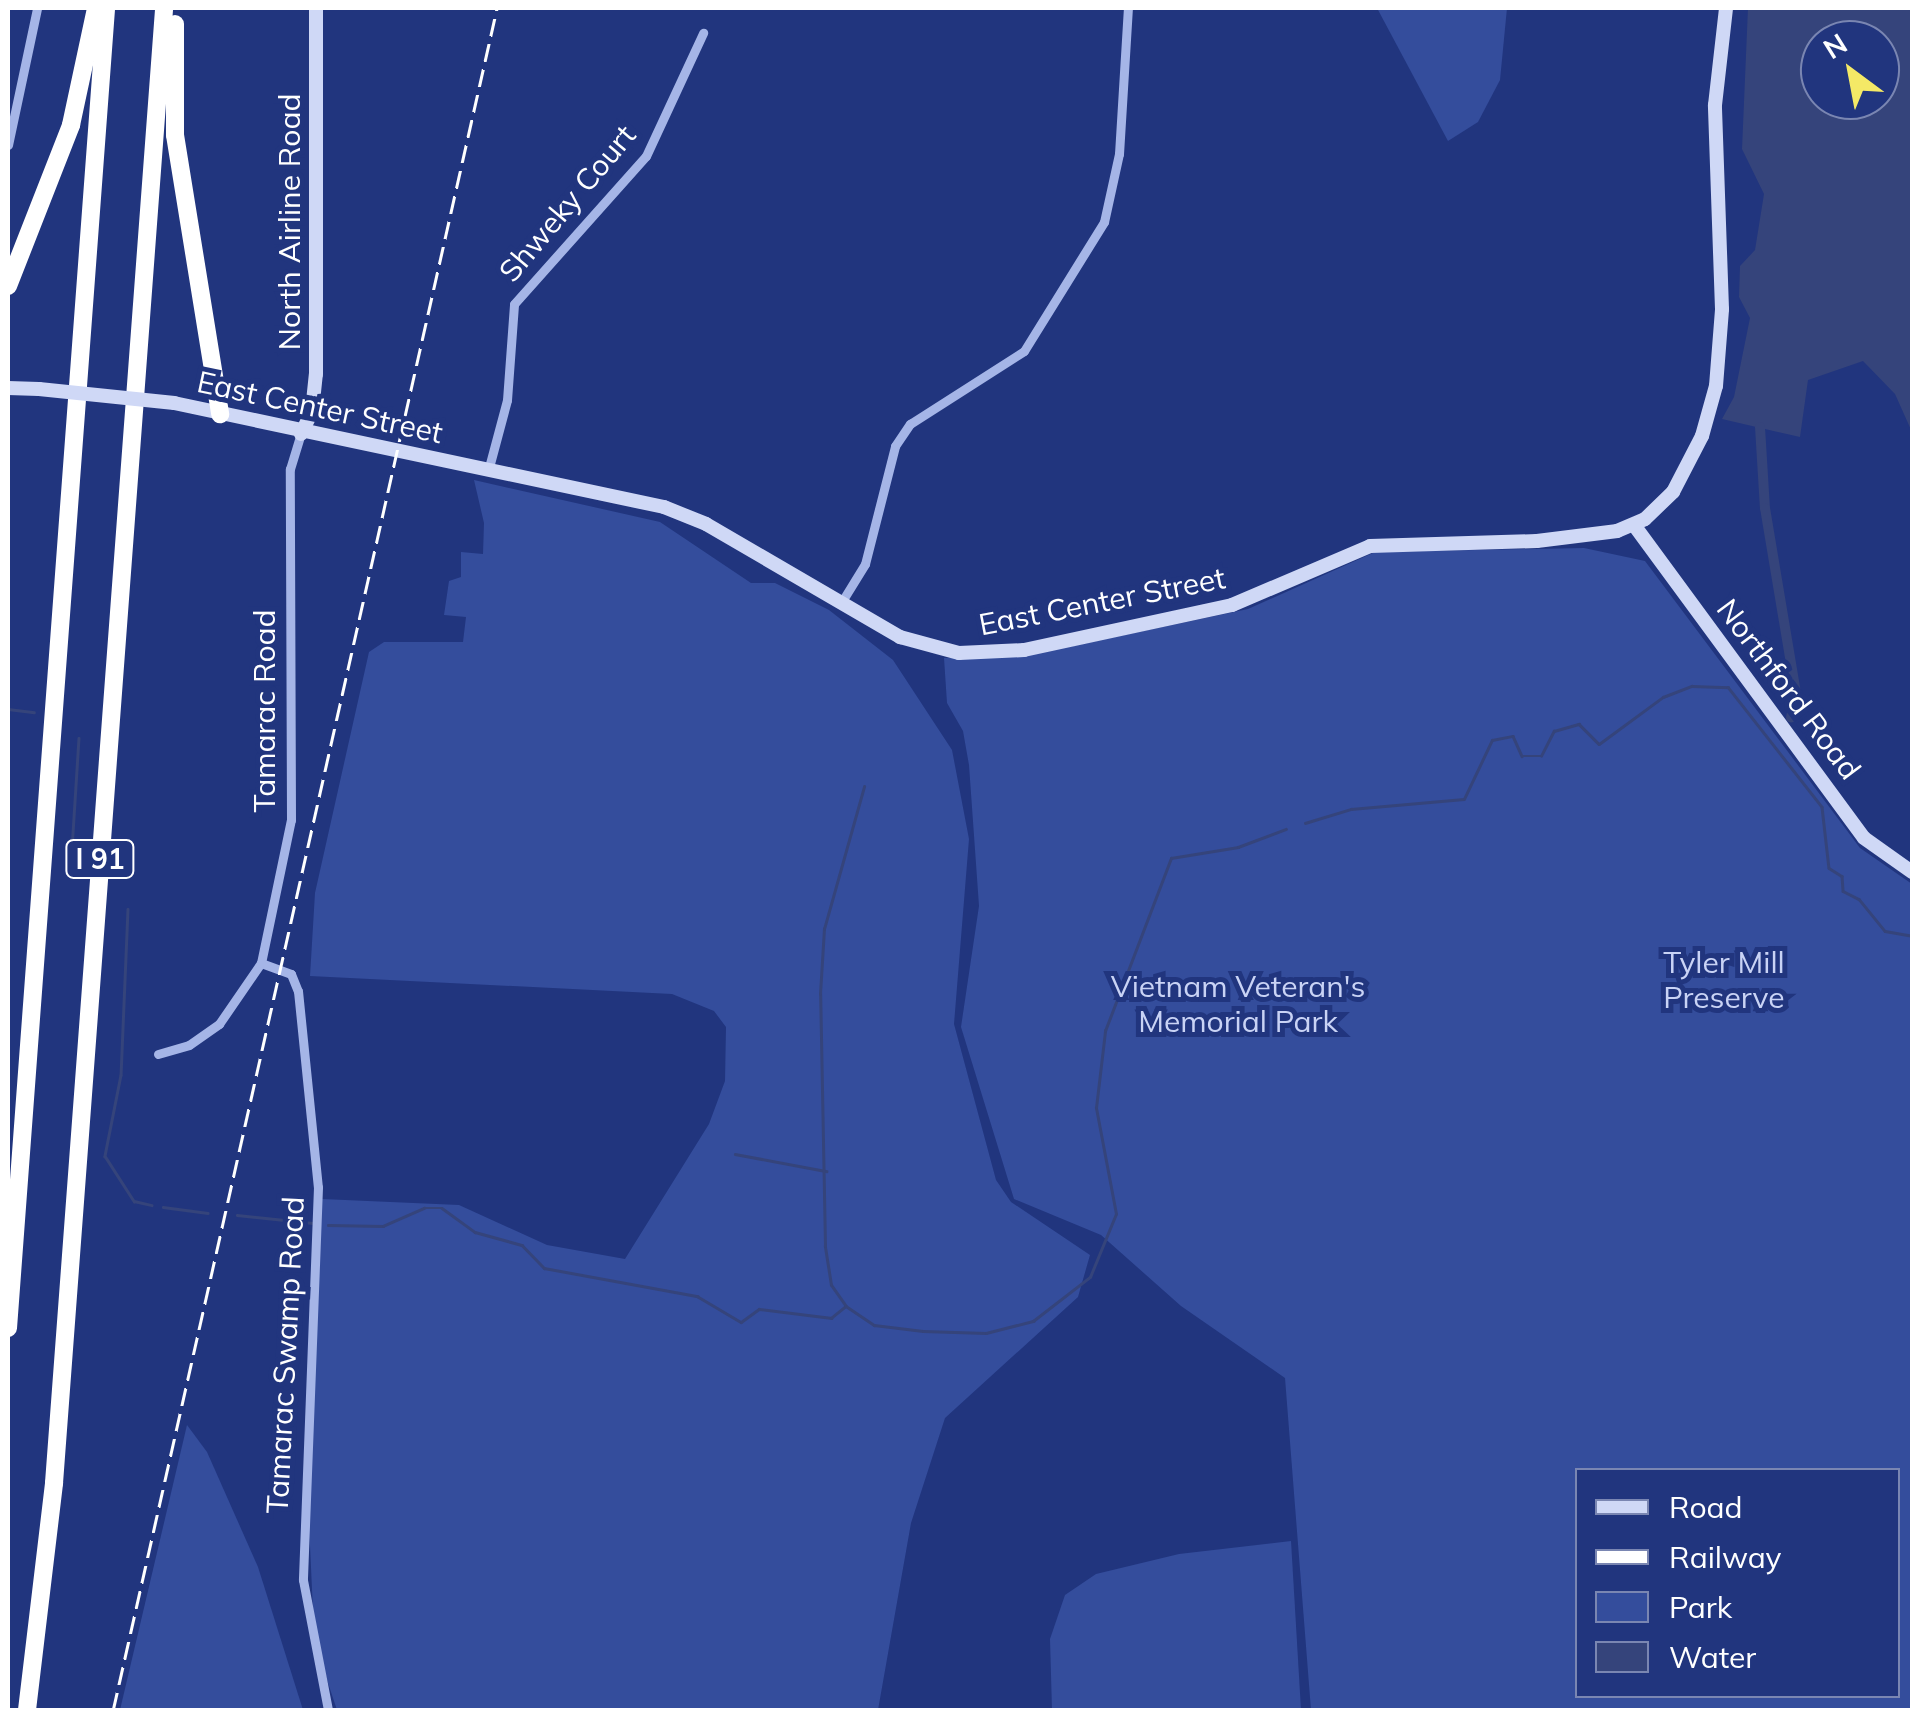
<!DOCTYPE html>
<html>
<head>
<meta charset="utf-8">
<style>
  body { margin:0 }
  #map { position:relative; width:1920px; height:1718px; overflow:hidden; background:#21357e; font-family:Mulish,sans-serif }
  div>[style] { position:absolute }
  .green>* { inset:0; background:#344d9c }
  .water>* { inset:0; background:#35447b }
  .stream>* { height:2.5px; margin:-1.25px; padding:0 1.25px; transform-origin:1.25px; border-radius:1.25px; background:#35447b }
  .canal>* { height:10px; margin:-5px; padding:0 5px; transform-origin:5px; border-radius:5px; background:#35447b }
  .street>* { height:9px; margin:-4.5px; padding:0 4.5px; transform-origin:4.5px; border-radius:4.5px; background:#a5b5e7 }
  .secondary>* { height:14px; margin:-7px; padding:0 7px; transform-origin:7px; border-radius:7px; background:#cfd8f6 }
  .highway>* { height:18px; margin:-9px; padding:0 9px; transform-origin:9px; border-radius:9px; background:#fff }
  .rail>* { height:2.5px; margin-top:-1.25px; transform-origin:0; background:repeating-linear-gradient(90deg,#fff 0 18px,transparent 0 26px) }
  .secondary-bridge>* { height:14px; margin:-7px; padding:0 7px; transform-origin:7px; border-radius:7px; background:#cfd8f6 }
  span { translate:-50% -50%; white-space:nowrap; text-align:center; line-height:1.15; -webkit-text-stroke:10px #21357e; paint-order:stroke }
  .shield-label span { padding:2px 8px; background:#21357e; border:2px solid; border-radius:8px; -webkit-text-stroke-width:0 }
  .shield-label { font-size:28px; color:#fff; font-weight:700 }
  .street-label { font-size:30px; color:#fff }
  .park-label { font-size:30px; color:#c9d3f5 }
  .frame { position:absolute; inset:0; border:10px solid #fff; pointer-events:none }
  .legend { position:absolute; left:1575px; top:1468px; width:325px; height:230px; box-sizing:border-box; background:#21357e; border:2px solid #7a86b2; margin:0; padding:12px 18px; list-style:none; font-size:30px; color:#fff }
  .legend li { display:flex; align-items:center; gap:20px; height:50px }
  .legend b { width:50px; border:2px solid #7a86b2 }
  .north { position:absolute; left:1800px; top:20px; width:100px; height:100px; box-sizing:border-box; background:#21357e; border:2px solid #7a86b2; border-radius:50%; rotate:328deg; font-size:28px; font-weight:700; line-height:40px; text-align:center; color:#fff }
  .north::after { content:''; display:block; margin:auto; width:35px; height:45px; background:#f4e966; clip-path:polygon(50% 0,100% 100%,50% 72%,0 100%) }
</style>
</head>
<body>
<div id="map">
  <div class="green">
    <div style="clip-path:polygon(1377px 8px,1507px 8px,1500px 80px,1478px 122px,1448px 141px)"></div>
    <div style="clip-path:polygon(474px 480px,660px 522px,751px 583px,775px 583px,829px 610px,893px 660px,952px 750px,969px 839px,954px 1024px,996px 1180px,1011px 1202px,1090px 1255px,1078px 1297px,945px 1418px,911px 1523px,878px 1710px,337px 1710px,328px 1683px,314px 1633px,309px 1524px,322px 1199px,459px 1205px,547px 1245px,625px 1259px,709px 1124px,725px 1081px,726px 1027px,714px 1011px,672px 994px,310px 976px,315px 893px,369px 652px,384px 642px,463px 642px,466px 617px,444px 615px,449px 581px,461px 577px,461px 552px,483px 554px,484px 523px)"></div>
    <div style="clip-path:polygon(evenodd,1584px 548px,1645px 561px,1860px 848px,1912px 884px,1912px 1710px,1311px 1710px,1285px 1378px,1181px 1306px,1101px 1235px,1014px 1199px,961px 1027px,979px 906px,969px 765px,963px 731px,947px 703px,944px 658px,1025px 656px,1248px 609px,1375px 552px,1584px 548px,1578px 1470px,1898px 1470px,1898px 1696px,1578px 1696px,1578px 1470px)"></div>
    <div style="clip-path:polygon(187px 1425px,207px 1452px,258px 1567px,303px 1710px,120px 1710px)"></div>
    <div style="clip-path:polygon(1291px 1541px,1301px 1710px,1052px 1710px,1050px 1639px,1065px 1595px,1096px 1574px,1179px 1554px)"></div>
  </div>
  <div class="water">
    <div style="clip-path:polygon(evenodd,1748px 8px,1912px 8px,1912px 432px,1895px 394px,1863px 361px,1808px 380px,1800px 437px,1722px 419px,1734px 397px,1750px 318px,1739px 297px,1740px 266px,1755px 250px,1764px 194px,1742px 149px,1748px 8px,1820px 40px,1880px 40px,1880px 100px,1820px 100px,1820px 40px)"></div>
  </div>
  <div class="stream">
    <div style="left:8px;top:709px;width:26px;rotate:7deg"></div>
    <div style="left:79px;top:738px;width:128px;rotate:93.6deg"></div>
    <div style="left:71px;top:866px;width:11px;rotate:34deg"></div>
    <div style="left:1305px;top:823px;width:48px;rotate:-16.9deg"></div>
    <div style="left:1351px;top:809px;width:113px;rotate:-5.1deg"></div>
    <div style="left:1464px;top:799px;width:65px;rotate:-64.6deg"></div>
    <div style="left:1492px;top:740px;width:21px;rotate:-11deg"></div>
    <div style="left:1513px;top:736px;width:22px;rotate:66deg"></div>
    <div style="left:1522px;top:756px;width:19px"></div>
    <div style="left:1541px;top:756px;width:28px;rotate:-63deg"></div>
    <div style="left:1554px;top:731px;width:26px;rotate:-16deg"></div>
    <div style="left:1579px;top:724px;width:28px;rotate:45deg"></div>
    <div style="left:1599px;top:744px;width:79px;rotate:-36.3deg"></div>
    <div style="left:1663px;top:697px;width:31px;rotate:-21deg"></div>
    <div style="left:1692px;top:686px;width:36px;rotate:2deg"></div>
    <div style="left:1728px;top:687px;width:152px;rotate:51.9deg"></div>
    <div style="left:1822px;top:807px;width:61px;rotate:83.5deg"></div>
    <div style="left:1829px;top:868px;width:15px;rotate:32deg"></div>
    <div style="left:1842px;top:876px;width:15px;rotate:86deg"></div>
    <div style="left:1843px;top:891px;width:18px;rotate:27deg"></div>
    <div style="left:1859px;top:899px;width:41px;rotate:50.9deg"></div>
    <div style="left:1885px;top:931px;width:27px;rotate:10deg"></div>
    <div style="left:128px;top:909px;width:166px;rotate:92.4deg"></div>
    <div style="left:121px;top:1075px;width:83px;rotate:101.2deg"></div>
    <div style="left:105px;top:1156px;width:54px;rotate:57.2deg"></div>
    <div style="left:134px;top:1201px;width:18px;rotate:13deg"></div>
    <div style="left:735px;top:1154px;width:93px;rotate:10.6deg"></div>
    <div style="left:163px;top:1207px;width:45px;rotate:7.6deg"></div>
    <div style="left:237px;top:1215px;width:76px;rotate:6deg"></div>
    <div style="left:328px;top:1225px;width:55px;rotate:1deg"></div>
    <div style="left:383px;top:1226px;width:45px;rotate:-23.7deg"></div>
    <div style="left:424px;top:1208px;width:18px"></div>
    <div style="left:442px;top:1208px;width:41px;rotate:36deg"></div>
    <div style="left:475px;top:1232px;width:49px;rotate:15.5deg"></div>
    <div style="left:522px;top:1245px;width:32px;rotate:46deg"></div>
    <div style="left:544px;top:1268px;width:156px;rotate:10.4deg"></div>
    <div style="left:697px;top:1296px;width:51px;rotate:30.6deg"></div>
    <div style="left:741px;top:1322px;width:22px;rotate:-36deg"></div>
    <div style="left:759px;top:1309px;width:73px;rotate:7.1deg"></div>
    <div style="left:831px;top:1318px;width:19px;rotate:-39deg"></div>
    <div style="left:846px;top:1306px;width:34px;rotate:34deg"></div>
    <div style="left:874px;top:1325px;width:49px;rotate:7deg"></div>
    <div style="left:923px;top:1331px;width:63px;rotate:1.8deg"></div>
    <div style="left:986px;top:1333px;width:49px;rotate:-14.3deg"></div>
    <div style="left:1033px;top:1321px;width:72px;rotate:-37.7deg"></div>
    <div style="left:1090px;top:1277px;width:68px;rotate:-67.6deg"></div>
    <div style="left:1116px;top:1214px;width:108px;rotate:-100.7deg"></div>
    <div style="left:1096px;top:1108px;width:78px;rotate:-83.3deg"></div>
    <div style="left:1105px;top:1031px;width:185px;rotate:-69.1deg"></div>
    <div style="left:1171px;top:858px;width:68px;rotate:-9.3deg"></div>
    <div style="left:1238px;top:847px;width:51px;rotate:-20.6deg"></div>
    <div style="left:845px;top:1305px;width:24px;rotate:-125deg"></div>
    <div style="left:831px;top:1285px;width:39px;rotate:-99deg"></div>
    <div style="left:825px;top:1246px;width:252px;rotate:-91.1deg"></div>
    <div style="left:820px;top:994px;width:65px;rotate:-86.5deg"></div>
    <div style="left:824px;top:929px;width:148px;rotate:-74.3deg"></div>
  </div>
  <div class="canal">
    <div style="left:1760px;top:427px;width:81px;rotate:86.5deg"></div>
    <div style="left:1765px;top:508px;width:189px;rotate:80.5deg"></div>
    <div style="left:1796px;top:694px;width:24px;rotate:102deg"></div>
  </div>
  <div class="street">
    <div style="left:8px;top:145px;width:140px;rotate:-78deg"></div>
    <div style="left:488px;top:471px;width:73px;rotate:-75deg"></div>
    <div style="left:507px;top:400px;width:96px;rotate:-85.8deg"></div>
    <div style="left:514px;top:304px;width:198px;rotate:-48.3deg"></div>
    <div style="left:646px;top:156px;width:136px;rotate:-65.1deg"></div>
    <div style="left:841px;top:603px;width:46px;rotate:-58.4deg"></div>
    <div style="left:865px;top:564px;width:122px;rotate:-75.7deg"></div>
    <div style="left:895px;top:446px;width:27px;rotate:-56deg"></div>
    <div style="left:910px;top:424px;width:135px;rotate:-32.6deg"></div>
    <div style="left:1024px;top:351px;width:152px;rotate:-58.2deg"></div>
    <div style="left:1104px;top:222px;width:70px;rotate:-77.6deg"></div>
    <div style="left:1119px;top:154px;width:146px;rotate:-86.5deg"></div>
    <div style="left:261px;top:963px;width:32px;rotate:20deg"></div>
    <div style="left:291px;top:974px;width:18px;rotate:68deg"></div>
    <div style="left:298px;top:991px;width:197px;rotate:84.2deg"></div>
    <div style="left:318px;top:1187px;width:393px;rotate:92.2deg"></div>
    <div style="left:303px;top:1580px;width:132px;rotate:79.1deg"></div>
    <div style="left:158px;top:1054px;width:32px;rotate:-16deg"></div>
    <div style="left:189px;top:1045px;width:37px;rotate:-35deg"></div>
    <div style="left:219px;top:1024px;width:74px;rotate:-55.5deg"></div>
    <div style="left:261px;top:963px;width:146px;rotate:-78.2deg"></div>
    <div style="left:291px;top:820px;width:351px;rotate:-90.2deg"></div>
    <div style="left:290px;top:469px;width:37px;rotate:-73deg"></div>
  </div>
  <div class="secondary">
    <div style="left:8px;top:388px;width:31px;rotate:2deg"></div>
    <div style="left:174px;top:403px;width:501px;rotate:11.98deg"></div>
    <div style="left:664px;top:507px;width:45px;rotate:22deg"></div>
    <div style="left:706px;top:524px;width:225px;rotate:30.2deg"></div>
    <div style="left:900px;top:637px;width:61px;rotate:15.2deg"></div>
    <div style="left:959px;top:653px;width:65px;rotate:-2.6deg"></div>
    <div style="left:1024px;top:650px;width:213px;rotate:-12.2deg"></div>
    <div style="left:1232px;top:605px;width:150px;rotate:-23.1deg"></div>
    <div style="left:1370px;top:546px;width:167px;rotate:-1.7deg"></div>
    <div style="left:1537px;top:541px;width:81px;rotate:-7.1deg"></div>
    <div style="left:1617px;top:531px;width:30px;rotate:-23deg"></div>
    <div style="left:1645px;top:519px;width:39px;rotate:-44deg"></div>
    <div style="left:1673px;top:492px;width:63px;rotate:-62.6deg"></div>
    <div style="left:1702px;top:436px;width:52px;rotate:-74.4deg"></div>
    <div style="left:1716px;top:386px;width:77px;rotate:-85.5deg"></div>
    <div style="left:1722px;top:309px;width:204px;rotate:-92deg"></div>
    <div style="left:1715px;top:105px;width:98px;rotate:-83.5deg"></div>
    <div style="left:301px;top:434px;width:25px;rotate:-64deg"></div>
    <div style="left:312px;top:411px;width:37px;rotate:-84deg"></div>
    <div style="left:316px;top:374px;width:366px;rotate:-90deg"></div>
    <div style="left:1634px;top:525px;width:388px;rotate:53.7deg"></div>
    <div style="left:1864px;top:838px;width:59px;rotate:35.3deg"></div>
  </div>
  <div class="highway">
    <div style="left:175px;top:24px;width:111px;rotate:90deg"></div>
    <div style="left:175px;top:135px;width:283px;rotate:80.8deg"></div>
    <div style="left:8px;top:286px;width:173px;rotate:-68.6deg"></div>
    <div style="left:71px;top:125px;width:120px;rotate:-77.9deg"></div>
    <div style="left:8px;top:1328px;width:1324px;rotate:-85.75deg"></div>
    <div style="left:27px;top:1710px;width:229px;rotate:-83.2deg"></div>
    <div style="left:54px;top:1483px;width:1479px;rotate:-85.73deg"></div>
  </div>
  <div class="rail">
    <div style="left:113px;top:1710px;width:1745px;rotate:-77.29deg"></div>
  </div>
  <div class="secondary-bridge">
    <div style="left:39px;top:389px;width:136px;rotate:5.9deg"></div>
  </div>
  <div class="shield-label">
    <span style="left:100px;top:859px">I 91</span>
  </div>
  <div class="street-label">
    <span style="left:567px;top:203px;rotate:-50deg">Shweky Court</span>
    <span style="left:289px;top:222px;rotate:-90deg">North Airline Road</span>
    <span style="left:320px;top:407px;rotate:12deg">East Center Street</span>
    <span style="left:1102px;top:601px;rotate:-11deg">East Center Street</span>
    <span style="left:1789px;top:689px;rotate:53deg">Northford Road</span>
    <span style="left:264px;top:711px;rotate:-90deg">Tamarac Road</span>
    <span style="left:285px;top:1355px;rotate:-87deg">Tamarac Swamp Road</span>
  </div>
  <div class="park-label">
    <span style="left:1724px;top:979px">Tyler Mill<br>Preserve</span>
    <span style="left:1238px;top:1003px">Vietnam Veteran's<br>Memorial Park</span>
  </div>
  <div class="frame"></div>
  <ul class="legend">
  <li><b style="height:12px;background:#cfd8f6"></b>Road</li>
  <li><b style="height:12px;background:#fff"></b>Railway</li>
  <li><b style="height:28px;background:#344d9c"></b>Park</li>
  <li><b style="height:28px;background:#35447b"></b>Water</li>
  </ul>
  <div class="north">N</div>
</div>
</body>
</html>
